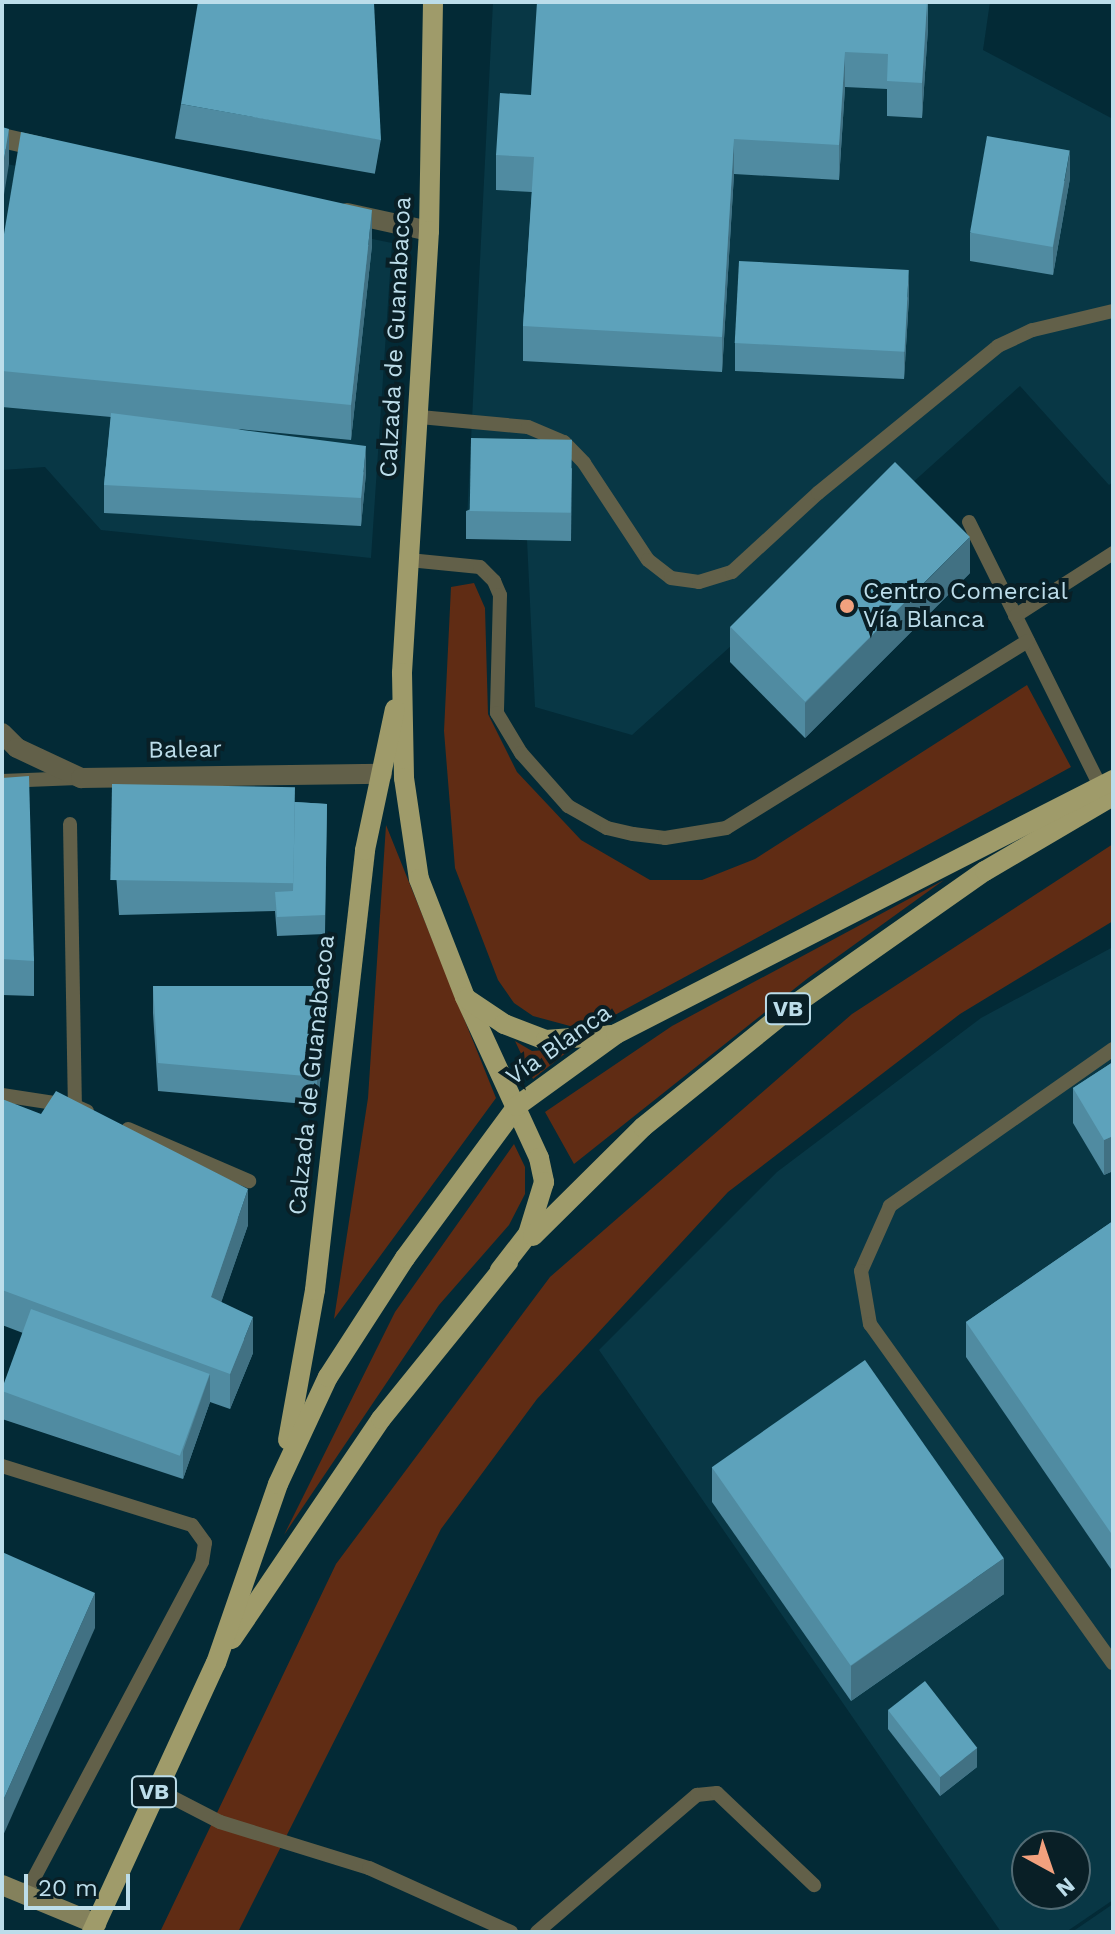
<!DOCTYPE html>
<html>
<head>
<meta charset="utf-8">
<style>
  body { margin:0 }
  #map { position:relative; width:1115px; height:1934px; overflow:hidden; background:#032a36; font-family:"Work Sans",sans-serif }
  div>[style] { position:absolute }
  .built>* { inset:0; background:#083745 }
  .green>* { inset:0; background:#602c14 }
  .lane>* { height:14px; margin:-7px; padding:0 7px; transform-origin:7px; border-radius:7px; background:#626049 }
  .street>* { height:20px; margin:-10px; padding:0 10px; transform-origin:10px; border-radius:10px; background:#626049 }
  .secondary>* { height:20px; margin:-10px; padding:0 10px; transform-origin:10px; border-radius:10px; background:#84815c }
  .primary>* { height:20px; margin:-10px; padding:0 10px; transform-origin:10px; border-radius:10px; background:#9f9b6a }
  .wall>* { inset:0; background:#508ba1; transform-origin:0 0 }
  .shaded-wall>* { inset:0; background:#417183 }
  .building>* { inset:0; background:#5da2bb; transform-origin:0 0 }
  .dots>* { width:22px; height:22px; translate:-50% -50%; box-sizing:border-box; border:4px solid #091f26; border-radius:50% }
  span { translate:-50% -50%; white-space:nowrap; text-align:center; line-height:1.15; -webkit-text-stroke:8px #091f26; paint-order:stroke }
  .shield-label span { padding:2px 6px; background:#091f26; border:2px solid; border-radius:6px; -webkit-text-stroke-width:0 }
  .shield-label { font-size:22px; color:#bcddea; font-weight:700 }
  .street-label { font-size:24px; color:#bcddea }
  .poi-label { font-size:24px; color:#bcddea }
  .left { translate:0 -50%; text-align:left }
  .frame { position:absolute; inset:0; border:4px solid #bcddea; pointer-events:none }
  .north { position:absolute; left:1011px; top:1830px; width:80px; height:80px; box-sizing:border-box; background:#091f26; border:2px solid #516b74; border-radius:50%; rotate:140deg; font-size:22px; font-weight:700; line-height:32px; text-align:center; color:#bcddea }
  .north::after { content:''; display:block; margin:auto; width:28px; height:36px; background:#f2a17e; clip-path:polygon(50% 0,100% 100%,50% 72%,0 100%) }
  .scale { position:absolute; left:24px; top:1874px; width:106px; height:36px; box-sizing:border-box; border:4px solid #bcddea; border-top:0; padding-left:10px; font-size:24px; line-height:28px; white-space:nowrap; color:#bcddea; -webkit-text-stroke:6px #091f26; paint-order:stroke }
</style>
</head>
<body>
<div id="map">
  <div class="built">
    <div style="clip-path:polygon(493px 2px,990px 2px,983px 50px,1113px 119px,1113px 482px,1109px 485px,1020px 386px,632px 735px,535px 707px,527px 540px,466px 539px)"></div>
    <div style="clip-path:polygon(2px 163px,392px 243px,371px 558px,101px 530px,45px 467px,2px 470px)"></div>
    <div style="clip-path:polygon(evenodd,1113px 947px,1113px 1900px,1066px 1932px,1001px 1932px,599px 1350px,777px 1172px,981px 1018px,1113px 947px,1027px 1846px,1075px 1846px,1075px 1894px,1027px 1894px,1027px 1846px)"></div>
    <div style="clip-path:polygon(1113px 1904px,1113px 1932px,1072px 1932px)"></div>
  </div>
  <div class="green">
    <div style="clip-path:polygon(474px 583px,485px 608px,488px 714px,517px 772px,581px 840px,650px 880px,702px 880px,755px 859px,1027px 685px,1071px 767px,602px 1022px,570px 1026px,533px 1016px,514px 1003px,498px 980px,455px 868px,444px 731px,451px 587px)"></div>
    <div style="clip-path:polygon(386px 825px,496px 1098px,334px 1319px,368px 1098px)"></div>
    <div style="clip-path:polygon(1113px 844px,1113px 921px,960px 1014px,728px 1192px,537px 1399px,441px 1529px,238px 1932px,160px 1932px,336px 1564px,550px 1277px,852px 1014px)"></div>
    <div style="clip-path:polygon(944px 880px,808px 978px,574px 1164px,545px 1112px,672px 1026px)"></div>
    <div style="clip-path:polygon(515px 1041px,532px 1051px,572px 1048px,533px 1079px)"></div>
    <div style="clip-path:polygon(514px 1144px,525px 1167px,525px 1194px,509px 1225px,439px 1305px,284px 1535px,395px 1312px)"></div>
  </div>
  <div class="lane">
    <div style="left:420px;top:417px;width:108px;rotate:5.3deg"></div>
    <div style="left:528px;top:427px;width:39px;rotate:23deg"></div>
    <div style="left:564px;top:442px;width:29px;rotate:46deg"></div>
    <div style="left:584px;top:463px;width:116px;rotate:56.6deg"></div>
    <div style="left:648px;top:560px;width:29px;rotate:38deg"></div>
    <div style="left:671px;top:578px;width:28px;rotate:8deg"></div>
    <div style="left:699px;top:582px;width:34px;rotate:-17deg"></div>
    <div style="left:732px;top:572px;width:117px;rotate:-42.6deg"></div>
    <div style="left:818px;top:493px;width:232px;rotate:-39.2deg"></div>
    <div style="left:998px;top:346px;width:38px;rotate:-25deg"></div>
    <div style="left:1033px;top:330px;width:82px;rotate:-13.4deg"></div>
    <div style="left:969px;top:522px;width:295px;rotate:63.6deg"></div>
    <div style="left:409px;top:560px;width:71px;rotate:5.6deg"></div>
    <div style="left:480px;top:567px;width:20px;rotate:45deg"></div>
    <div style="left:494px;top:581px;width:15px;rotate:67deg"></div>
    <div style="left:500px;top:595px;width:118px;rotate:91.5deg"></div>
    <div style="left:497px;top:713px;width:47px;rotate:59deg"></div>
    <div style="left:521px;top:753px;width:71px;rotate:48.4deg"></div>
    <div style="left:568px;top:806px;width:45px;rotate:29.4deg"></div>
    <div style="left:607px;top:828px;width:27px;rotate:13deg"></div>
    <div style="left:633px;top:834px;width:32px;rotate:7deg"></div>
    <div style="left:665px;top:838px;width:62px;rotate:-9.3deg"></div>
    <div style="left:726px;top:828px;width:355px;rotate:-31.8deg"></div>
    <div style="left:1015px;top:616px;width:117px;rotate:-32.7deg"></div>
    <div style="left:2px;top:781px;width:76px;rotate:-2.3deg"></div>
    <div style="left:70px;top:824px;width:282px;rotate:89deg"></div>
    <div style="left:75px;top:1106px;width:13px;rotate:23deg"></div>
    <div style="left:1113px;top:1049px;width:273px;rotate:144.9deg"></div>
    <div style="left:890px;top:1206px;width:71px;rotate:114deg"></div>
    <div style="left:861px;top:1271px;width:54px;rotate:80.4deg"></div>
    <div style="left:870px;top:1324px;width:417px;rotate:54.4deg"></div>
    <div style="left:2px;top:1095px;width:66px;rotate:8.7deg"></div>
    <div style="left:128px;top:1129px;width:132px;rotate:23.3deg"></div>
    <div style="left:2px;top:1466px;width:199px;rotate:17.3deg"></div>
    <div style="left:192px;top:1525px;width:22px;rotate:54deg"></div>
    <div style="left:205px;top:1543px;width:19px;rotate:99deg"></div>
    <div style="left:202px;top:1562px;width:377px;rotate:118deg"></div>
    <div style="left:156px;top:1789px;width:72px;rotate:27.3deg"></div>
    <div style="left:220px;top:1822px;width:156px;rotate:17.2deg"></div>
    <div style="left:369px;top:1868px;width:156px;rotate:24.3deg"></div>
    <div style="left:537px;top:1932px;width:211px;rotate:-40.6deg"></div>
    <div style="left:697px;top:1795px;width:20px;rotate:-6deg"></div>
    <div style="left:717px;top:1793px;width:134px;rotate:43.5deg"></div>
  </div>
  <div class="street">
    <div style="left:2px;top:138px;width:45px;rotate:12.8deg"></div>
    <div style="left:347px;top:213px;width:84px;rotate:12.4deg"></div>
    <div style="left:2px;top:733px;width:21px;rotate:45deg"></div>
    <div style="left:17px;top:748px;width:71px;rotate:25.1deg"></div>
    <div style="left:81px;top:778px;width:301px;rotate:-0.8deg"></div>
  </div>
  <div class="secondary">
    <div style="left:2px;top:1885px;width:102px;rotate:22.5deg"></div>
  </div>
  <div class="primary">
    <div style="left:433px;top:2px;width:229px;rotate:91deg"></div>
    <div style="left:429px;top:231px;width:443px;rotate:93.5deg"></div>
    <div style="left:402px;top:673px;width:105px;rotate:88.9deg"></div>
    <div style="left:404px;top:778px;width:102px;rotate:81.6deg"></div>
    <div style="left:419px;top:879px;width:127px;rotate:68.7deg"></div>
    <div style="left:465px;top:997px;width:177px;rotate:65.3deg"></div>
    <div style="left:539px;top:1158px;width:25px;rotate:78deg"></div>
    <div style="left:544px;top:1182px;width:54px;rotate:107.1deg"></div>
    <div style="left:528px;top:1234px;width:46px;rotate:127.9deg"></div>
    <div style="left:467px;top:999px;width:45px;rotate:34deg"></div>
    <div style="left:504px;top:1024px;width:45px;rotate:20.9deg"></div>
    <div style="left:546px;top:1040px;width:66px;rotate:-4.3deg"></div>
    <div style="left:533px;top:1236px;width:155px;rotate:-44.7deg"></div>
    <div style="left:643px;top:1127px;width:194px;rotate:-38.9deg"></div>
    <div style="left:794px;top:1005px;width:233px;rotate:-35.1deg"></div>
    <div style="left:985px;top:871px;width:148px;rotate:-30.4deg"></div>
    <div style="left:288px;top:1440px;width:152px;rotate:-79.8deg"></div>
    <div style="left:315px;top:1290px;width:443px;rotate:-83.5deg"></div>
    <div style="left:365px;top:850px;width:144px;rotate:-78deg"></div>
    <div style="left:232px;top:1639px;width:266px;rotate:-55.9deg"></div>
    <div style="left:381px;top:1419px;width:202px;rotate:-51deg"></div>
    <div style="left:92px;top:1932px;width:296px;rotate:-65.3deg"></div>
    <div style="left:216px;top:1663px;width:189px;rotate:-70.9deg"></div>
    <div style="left:278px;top:1484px;width:118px;rotate:-65deg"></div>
    <div style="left:328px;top:1377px;width:142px;rotate:-57.1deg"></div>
    <div style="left:405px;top:1258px;width:189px;rotate:-53.6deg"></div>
    <div style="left:517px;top:1106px;width:122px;rotate:-36deg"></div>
    <div style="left:616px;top:1034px;width:558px;rotate:-27.07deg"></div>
  </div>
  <div class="wall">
    <div style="clip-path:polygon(928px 2px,928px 28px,922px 118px,887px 116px,887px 89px,845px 87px,839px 180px,734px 174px,722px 372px,523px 361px,523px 326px,532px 192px,496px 190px,496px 155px,531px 95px)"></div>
    <div style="left:181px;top:104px;width:203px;height:35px;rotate:10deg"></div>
    <div style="clip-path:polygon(1070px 178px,1053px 275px,970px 261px,970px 233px)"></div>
    <div style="clip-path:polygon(372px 245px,351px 440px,238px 429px,366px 473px,361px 526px,104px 513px,104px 485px,111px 417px,2px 407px,2px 246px)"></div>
    <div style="clip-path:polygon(909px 297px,904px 379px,735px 371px,735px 343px)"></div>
    <div style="clip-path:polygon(572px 468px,571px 541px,466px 539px,466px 511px)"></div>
    <div style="clip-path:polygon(970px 573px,805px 738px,730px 662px,730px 627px)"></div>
    <div style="clip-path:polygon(2px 778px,34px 961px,34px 996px,2px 995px)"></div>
    <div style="clip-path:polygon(112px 784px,295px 802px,327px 804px,325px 934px,277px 936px,275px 911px,119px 915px,112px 819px)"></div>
    <div style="clip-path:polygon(153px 986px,329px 1014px,317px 1105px,158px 1091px,153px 1013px)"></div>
    <div style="clip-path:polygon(1113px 1062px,1113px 1171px,1104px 1175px,1073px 1123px,1073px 1088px)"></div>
    <div style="clip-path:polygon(2px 1099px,248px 1225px,221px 1302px,253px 1353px,230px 1409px,210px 1402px,183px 1479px,2px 1419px,2px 1391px,23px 1333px,2px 1325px)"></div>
    <div style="clip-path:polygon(1113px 1221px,1113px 1572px,966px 1357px,966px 1322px)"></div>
    <div style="clip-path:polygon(712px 1467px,1004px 1594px,851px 1701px,712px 1502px)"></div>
    <div style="clip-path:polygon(888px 1710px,977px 1767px,940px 1796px,888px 1729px)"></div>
  </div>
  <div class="shaded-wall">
    <div style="clip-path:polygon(927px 2px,928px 28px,922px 118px,922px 83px)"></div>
    <div style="clip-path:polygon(845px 52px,845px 87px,839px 180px,839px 145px)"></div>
    <div style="clip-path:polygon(9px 129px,9px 164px,2px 207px,2px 172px)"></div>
    <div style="clip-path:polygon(734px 139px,734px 174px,722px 372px,722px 337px)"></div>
    <div style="clip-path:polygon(1070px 150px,1070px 178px,1053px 275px,1053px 247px)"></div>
    <div style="clip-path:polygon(372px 210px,372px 245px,351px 440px,351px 405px)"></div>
    <div style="clip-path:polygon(909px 269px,909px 297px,904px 379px,904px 351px)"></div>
    <div style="clip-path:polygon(366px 446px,366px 473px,361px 526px,361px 498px)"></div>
    <div style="clip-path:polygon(970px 537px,970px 573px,805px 738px,805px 703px)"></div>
    <div style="clip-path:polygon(329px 986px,329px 1014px,317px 1105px,317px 1077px)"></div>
    <div style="clip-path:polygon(1113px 1136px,1113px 1171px,1104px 1175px,1104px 1140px)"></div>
    <div style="clip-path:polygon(248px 1189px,248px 1225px,211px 1332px,211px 1297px)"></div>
    <div style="clip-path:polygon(253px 1317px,253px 1353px,230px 1409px,230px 1374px)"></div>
    <div style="clip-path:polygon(210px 1374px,210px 1402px,183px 1479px,183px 1451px)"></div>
    <div style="clip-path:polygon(1004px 1558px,1004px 1594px,851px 1701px,851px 1666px)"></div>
    <div style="clip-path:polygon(95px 1593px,95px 1628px,2px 1838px,2px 1803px)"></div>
    <div style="clip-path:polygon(977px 1748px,977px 1767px,940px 1796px,940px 1777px)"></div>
  </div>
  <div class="building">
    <div style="clip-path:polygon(198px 2px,369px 2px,374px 3px,381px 140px,181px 104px)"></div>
    <div style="clip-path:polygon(537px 2px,927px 2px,922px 83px,887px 81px,888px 54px,845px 52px,839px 145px,734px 139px,722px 337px,523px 326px,534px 157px,496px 155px,500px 93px,531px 95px)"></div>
    <div style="clip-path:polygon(2px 127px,9px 129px,2px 172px)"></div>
    <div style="clip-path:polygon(21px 132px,372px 210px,351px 405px,2px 371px,2px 246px)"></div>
    <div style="left:987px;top:136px;width:84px;height:98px;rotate:10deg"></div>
    <div style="left:739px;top:261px;width:170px;height:82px;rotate:3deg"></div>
    <div style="clip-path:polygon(111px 413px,366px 446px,361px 498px,104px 485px)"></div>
    <div style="left:471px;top:438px;width:101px;height:73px;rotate:1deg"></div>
    <div style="left:895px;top:462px;width:106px;height:233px;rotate:45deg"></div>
    <div style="clip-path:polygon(29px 776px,34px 961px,2px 959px,2px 778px)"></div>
    <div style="left:112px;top:784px;width:183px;height:96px;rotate:1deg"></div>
    <div style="clip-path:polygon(295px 802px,327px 804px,325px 915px,277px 917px,275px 892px,293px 891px)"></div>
    <div style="clip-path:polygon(153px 986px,329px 986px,317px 1077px,158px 1063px)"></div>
    <div style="clip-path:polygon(1113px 1062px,1113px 1136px,1104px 1140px,1073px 1088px)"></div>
    <div style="clip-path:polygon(56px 1091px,248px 1189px,211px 1297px,253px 1317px,230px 1374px,2px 1290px,2px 1099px,41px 1114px)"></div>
    <div style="clip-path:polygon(1113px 1221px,1113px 1536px,966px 1322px)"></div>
    <div style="left:31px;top:1309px;width:190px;height:87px;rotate:20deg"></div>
    <div style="left:865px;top:1360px;width:242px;height:187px;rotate:55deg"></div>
    <div style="clip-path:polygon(2px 1552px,95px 1593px,2px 1803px)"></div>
    <div style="left:925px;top:1681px;width:85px;height:47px;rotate:52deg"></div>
  </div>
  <div class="dots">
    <div style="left:847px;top:606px;background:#f2a17e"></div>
  </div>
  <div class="shield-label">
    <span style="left:788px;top:1009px">VB</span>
    <span style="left:154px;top:1792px">VB</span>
  </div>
  <div class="street-label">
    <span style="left:396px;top:337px;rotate:-87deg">Calzada de Guanabacoa</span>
    <span style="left:185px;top:750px;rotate:-1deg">Balear</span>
    <span style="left:559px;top:1045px;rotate:-35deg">Vía Blanca</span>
    <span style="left:312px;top:1075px;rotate:-84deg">Calzada de Guanabacoa</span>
  </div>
  <div class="poi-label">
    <span class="left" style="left:863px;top:606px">Centro Comercial<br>Vía Blanca</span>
  </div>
  <div class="frame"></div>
  <div class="north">N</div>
  <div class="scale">20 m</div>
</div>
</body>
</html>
